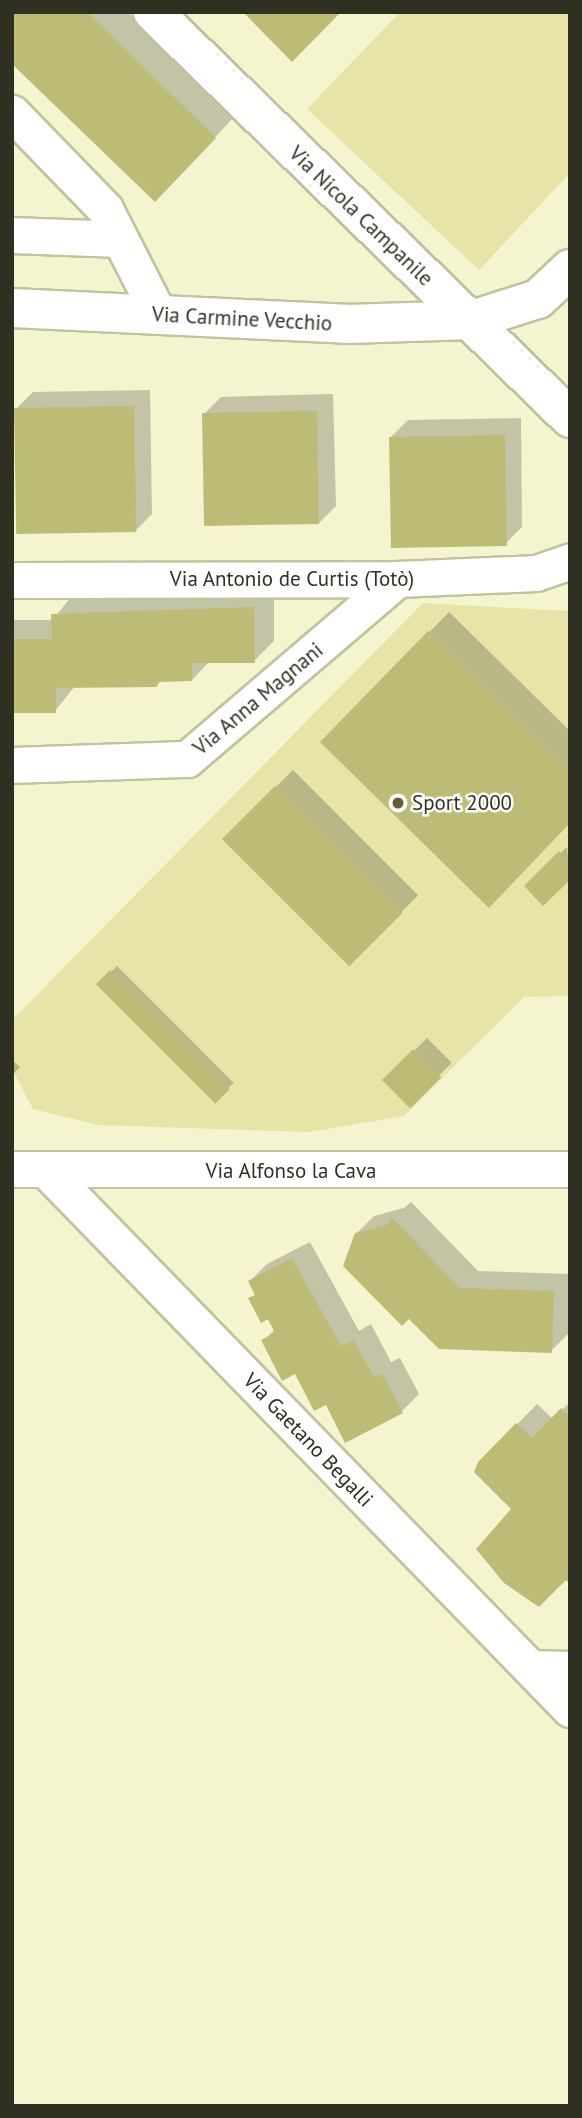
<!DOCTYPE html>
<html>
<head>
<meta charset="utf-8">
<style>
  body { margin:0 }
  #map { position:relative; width:582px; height:2118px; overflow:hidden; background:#f4f4cf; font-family:"PT Sans",sans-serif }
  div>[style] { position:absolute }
  .green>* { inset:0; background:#e6e5a7 }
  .shadow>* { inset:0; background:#0003; transform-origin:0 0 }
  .building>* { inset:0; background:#bdbc77; transform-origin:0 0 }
  .roads { filter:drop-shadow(2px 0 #c2c29f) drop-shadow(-2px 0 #c2c29f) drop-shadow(0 2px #c2c29f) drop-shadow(0 -2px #c2c29f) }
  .minor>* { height:35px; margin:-17.5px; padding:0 17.5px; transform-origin:17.5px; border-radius:17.5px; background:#fff }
  .tertiary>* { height:38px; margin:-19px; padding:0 19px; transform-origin:19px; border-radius:19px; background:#fff }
  .dots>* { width:19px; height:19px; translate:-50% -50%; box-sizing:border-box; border:4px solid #fff; border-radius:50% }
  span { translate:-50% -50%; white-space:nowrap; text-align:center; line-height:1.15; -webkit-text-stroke:5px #fff; paint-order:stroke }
  .street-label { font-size:21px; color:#303022 }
  .poi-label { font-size:21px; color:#303022 }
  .left { translate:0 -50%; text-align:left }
  .frame { position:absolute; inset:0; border:14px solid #303022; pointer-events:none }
</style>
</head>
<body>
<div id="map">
  <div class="green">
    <div style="clip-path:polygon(400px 12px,570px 12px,570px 173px,479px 270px,307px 109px)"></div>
    <div style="clip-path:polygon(423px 603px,570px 611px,570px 996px,524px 997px,404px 1116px,309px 1132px,98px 1125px,33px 1109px,12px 1069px,12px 1020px)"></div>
  </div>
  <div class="shadow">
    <div style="clip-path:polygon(12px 12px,128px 12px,235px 116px,175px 180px)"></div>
    <div style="clip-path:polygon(150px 390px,152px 514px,135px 531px,16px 409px,33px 392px)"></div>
    <div style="clip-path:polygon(333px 394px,336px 506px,319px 523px,204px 414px,221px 397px)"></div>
    <div style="clip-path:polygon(521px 418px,522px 527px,505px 544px,391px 437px,408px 420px)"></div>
    <div style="clip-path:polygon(274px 588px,274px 641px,254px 661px,210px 661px,192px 680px,162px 680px,157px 685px,75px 686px,55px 711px,12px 711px,12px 620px,53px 620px,73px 594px)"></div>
    <div style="clip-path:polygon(449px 612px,570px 731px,570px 821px,323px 742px)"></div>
    <div style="left:293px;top:770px;width:177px;height:98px;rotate:45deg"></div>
    <div style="clip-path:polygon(567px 847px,570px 878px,526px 886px)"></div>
    <div style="left:117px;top:966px;width:165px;height:25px;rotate:45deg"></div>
    <div style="left:427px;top:1038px;width:35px;height:60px;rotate:45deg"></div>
    <div style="clip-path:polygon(12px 1060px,20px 1067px,12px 1075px)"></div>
    <div style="clip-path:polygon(411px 1202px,478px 1271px,570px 1274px,568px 1334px,551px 1351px,356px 1234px,374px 1216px,404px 1208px)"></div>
    <div style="clip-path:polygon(310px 1242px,359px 1331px,371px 1324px,391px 1362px,400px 1358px,419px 1394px,402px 1411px,326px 1403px,263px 1341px,275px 1329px,251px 1299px,256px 1293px,250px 1281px,267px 1264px)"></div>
    <div style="clip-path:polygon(570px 1402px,570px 1581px,479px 1463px,537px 1404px,553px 1419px)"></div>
  </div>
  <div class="building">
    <div style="clip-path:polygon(12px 12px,87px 12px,216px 138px,155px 202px,12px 64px)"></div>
    <div style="clip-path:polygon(243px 12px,341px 12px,292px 62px)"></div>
    <div style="left:134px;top:406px;width:126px;height:120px;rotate:89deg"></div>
    <div style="left:317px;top:411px;width:113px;height:115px;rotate:89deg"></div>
    <div style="left:505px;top:435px;width:111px;height:116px;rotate:89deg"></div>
    <div style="clip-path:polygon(254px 607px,255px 663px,192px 663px,192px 681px,158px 682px,157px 687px,56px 688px,56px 713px,12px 713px,12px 639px,52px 639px,51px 614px)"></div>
    <div style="clip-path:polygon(428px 631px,570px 771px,570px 823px,489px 908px,320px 742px)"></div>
    <div style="left:275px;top:786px;width:180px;height:75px;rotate:45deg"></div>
    <div style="clip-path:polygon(559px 851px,570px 862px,570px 880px,543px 906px,524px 886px)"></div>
    <div style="left:110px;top:970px;width:169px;height:20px;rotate:45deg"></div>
    <div style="left:413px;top:1049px;width:40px;height:44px;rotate:45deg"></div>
    <div style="clip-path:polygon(392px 1218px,460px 1288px,554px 1291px,552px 1353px,439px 1349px,409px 1319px,402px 1326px,343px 1266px,355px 1233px,387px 1225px)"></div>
    <div style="clip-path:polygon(292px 1258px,341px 1346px,354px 1340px,374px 1378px,382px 1373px,403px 1413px,345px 1443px,326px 1405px,314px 1411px,295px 1374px,282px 1381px,261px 1340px,275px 1333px,268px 1319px,261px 1323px,248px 1298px,255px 1295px,248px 1281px)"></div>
    <div style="clip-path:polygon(561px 1408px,570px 1417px,570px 1584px,566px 1580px,539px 1607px,504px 1583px,476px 1549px,511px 1509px,474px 1472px,478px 1462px,516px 1423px,532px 1438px)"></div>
  </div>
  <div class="roads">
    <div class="minor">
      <div style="left:12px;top:113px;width:134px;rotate:45.9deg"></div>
      <div style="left:105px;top:209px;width:119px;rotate:63deg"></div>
      <div style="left:12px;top:235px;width:108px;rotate:2.1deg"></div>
      <div style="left:12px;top:580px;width:386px;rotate:-0.1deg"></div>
      <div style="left:398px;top:579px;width:138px;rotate:-2.5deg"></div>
      <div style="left:536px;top:573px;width:36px;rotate:-19deg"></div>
      <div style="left:12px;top:765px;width:175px;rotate:-2deg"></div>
      <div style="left:187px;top:759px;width:277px;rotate:-40.5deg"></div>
      <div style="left:12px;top:1169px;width:558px"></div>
      <div style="left:46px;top:1170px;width:752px;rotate:45.81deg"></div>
      <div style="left:530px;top:1668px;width:40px;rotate:1.4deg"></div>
    </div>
    <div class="tertiary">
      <div style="left:153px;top:12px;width:582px;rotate:44.23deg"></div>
      <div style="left:12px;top:308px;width:335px;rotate:2.7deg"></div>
      <div style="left:347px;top:324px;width:125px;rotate:-1.8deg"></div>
      <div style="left:472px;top:320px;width:69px;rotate:-17.7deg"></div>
      <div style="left:538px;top:299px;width:44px;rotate:-43.2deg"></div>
    </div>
  </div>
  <div class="dots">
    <div style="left:398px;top:803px;background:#63612e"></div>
  </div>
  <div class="street-label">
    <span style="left:361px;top:216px;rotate:44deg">Via Nicola Campanile</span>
    <span style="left:242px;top:319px;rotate:3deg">Via Carmine Vecchio</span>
    <span style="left:292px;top:579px">Via Antonio de Curtis (Totò)</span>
    <span style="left:258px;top:699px;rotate:-40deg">Via Anna Magnani</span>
    <span style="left:291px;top:1171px">Via Alfonso la Cava</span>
    <span style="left:308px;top:1440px;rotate:46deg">Via Gaetano Begalli</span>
  </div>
  <div class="poi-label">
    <span class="left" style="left:412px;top:803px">Sport 2000</span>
  </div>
  <div class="frame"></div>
</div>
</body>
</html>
